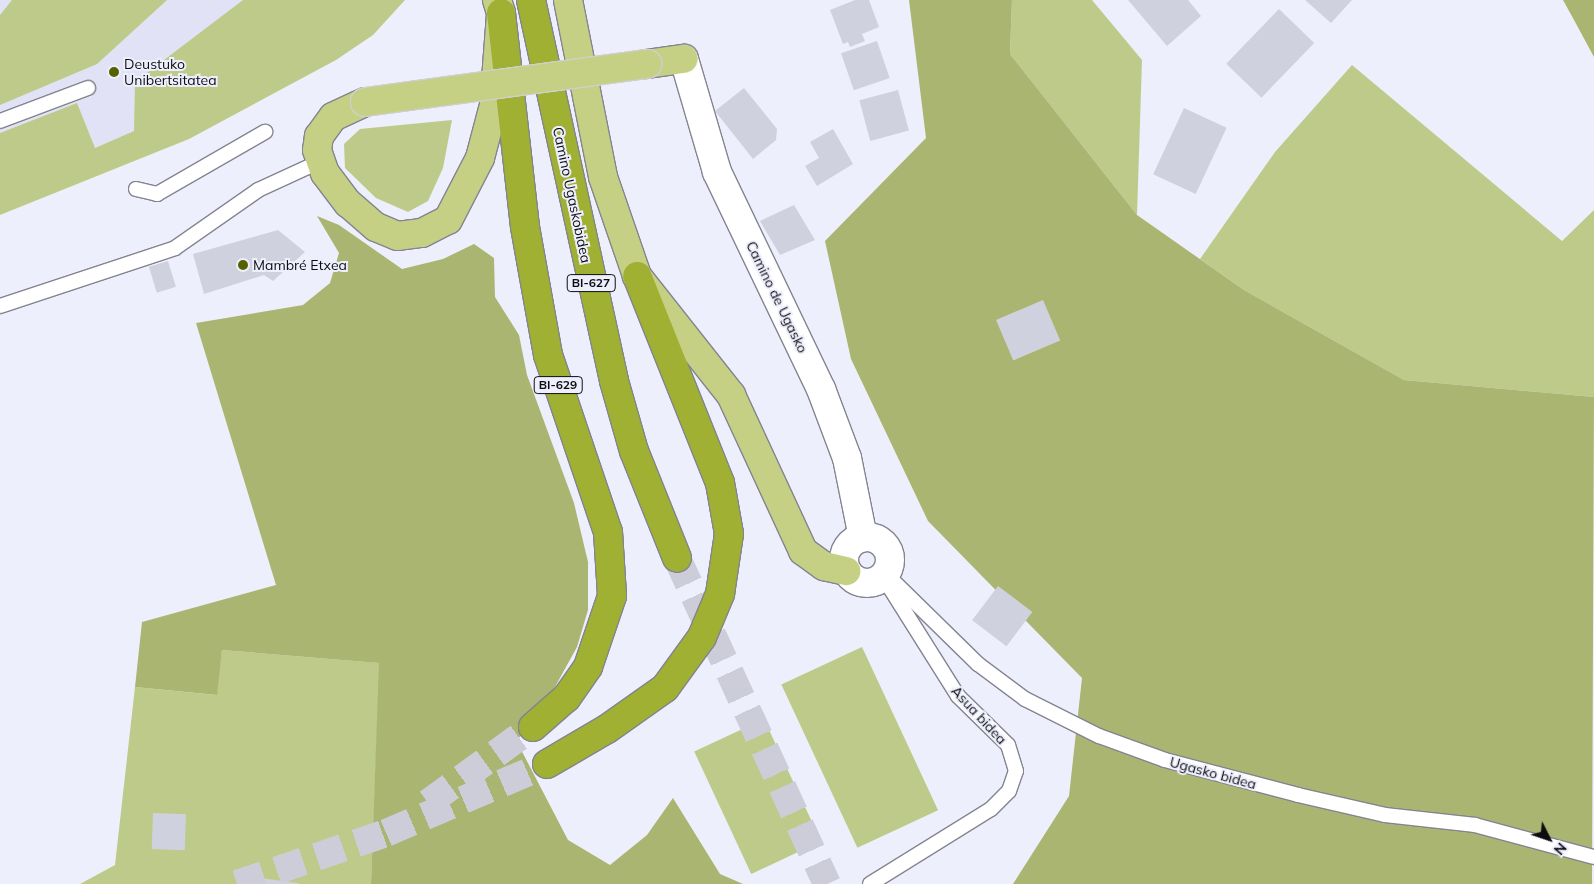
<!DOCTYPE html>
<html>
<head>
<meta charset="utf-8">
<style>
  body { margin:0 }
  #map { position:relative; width:1594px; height:884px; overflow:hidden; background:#eeeffc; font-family:Mulish,sans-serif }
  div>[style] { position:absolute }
  .built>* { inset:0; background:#e1e2f5 }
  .green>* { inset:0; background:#beca89; transform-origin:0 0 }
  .forest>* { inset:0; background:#a9b571 }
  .building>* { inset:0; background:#d0d1de; transform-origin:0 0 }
  .highway-tunnel>* { height:28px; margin-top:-14px; transform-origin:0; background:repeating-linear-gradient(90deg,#cccdd9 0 28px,transparent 0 42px) }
  .roads { filter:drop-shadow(1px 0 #838490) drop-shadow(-1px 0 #838490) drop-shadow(0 1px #838490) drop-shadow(0 -1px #838490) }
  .lane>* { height:14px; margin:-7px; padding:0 7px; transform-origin:7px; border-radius:7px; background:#fff }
  .street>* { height:28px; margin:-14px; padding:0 14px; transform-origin:14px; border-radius:14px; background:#fff }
  .street>.ring { margin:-14px; padding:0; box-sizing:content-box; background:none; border:28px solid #fff; border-radius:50% }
  .primary>* { height:28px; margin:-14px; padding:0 14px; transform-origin:14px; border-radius:14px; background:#c5d084 }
  .highway>* { height:28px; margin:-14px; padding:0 14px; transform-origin:14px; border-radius:14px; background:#9fb032 }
  .bridges { filter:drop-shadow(1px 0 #cfcfcf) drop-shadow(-1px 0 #cfcfcf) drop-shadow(0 1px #cfcfcf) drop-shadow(0 -1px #cfcfcf) }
  .primary-bridge>* { height:28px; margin:-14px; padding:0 14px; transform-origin:14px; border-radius:14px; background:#c5d084 }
  .dots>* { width:14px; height:14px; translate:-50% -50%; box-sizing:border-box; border:2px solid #eeeffc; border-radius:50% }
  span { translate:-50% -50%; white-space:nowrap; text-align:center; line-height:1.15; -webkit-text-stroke:4px #eeeffc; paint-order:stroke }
  .shield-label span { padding:1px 4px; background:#eeeffc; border:1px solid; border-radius:4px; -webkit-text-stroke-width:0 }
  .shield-label { font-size:12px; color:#0d0d11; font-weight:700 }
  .poi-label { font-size:14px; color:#0d0d11 }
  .left { translate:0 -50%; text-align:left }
  .street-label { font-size:14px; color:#0d0d11 }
  .north { position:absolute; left:1524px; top:814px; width:50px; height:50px; -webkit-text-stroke:4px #eeeffc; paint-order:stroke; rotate:131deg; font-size:14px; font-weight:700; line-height:20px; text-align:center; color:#0d0d11 }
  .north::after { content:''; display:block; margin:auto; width:18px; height:22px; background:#0d0d11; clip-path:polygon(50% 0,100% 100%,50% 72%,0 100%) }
</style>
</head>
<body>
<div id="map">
  <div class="built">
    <div style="clip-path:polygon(0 0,332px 0,135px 131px,0 188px)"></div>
  </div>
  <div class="green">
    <div style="clip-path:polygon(12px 0,167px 0,97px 64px,0 105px,0 15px)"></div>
    <div style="clip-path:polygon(243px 0,405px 0,373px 35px,336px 60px,189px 139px,0 215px,0 133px,77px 103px,95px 148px,134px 131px,135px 82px)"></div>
    <div style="clip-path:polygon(1012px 0,1092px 0,1142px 60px,1137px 215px,1010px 54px)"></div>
    <div style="clip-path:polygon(1352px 65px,1562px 241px,1594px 210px,1594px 397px,1404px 380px,1244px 290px,1200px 259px,1275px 152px)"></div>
    <div style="clip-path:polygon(452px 120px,443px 168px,428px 201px,408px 212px,376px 198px,345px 168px,344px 144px,360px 129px)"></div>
    <div style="left:862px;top:647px;width:180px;height:89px;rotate:65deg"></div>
    <div style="clip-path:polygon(222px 650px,380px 663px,371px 884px,80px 884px,115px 865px,135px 687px,216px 695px)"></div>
    <div style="left:764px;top:719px;width:135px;height:77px;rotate:65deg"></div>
  </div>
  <div class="forest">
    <div style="clip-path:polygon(909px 0,1012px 0,1010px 54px,1137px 215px,1244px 290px,1404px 380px,1594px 397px,1592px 884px,1013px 884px,1069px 796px,1082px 678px,928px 521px,851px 359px,825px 241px,926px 138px)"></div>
    <div style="clip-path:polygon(1563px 0,1594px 0,1594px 57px,1574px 20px)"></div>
    <div style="clip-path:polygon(317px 216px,339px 225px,402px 269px,443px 259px,474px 244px,494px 258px,495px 297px,519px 335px,527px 375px,574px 503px,588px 562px,588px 610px,577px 647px,534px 725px,516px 740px,568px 840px,610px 865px,647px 835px,673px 798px,720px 874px,743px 884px,371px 884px,379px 663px,222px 650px,217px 695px,135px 687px,142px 622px,276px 585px,196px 323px,303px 305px,330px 283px,339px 253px)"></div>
  </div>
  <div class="building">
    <div style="clip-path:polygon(855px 0,869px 0,879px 27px,862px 34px,865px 41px,850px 47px,848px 42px,843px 44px,830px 10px)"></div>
    <div style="clip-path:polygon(1128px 0,1188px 0,1201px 16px,1167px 46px)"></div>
    <div style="clip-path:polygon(1305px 0,1352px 0,1331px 23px)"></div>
    <div style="left:1279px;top:9px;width:49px;height:76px;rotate:44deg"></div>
    <div style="left:877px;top:41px;width:39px;height:38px;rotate:71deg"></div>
    <div style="clip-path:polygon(744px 88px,777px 129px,776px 140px,753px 159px,715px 111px)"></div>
    <div style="left:898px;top:90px;width:42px;height:40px;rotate:75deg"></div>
    <div style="left:1184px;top:108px;width:47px;height:73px;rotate:25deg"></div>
    <div style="clip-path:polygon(833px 129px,853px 164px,817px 186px,805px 166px,819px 158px,810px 142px)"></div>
    <div style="clip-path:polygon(794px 205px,815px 240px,780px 255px,760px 221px)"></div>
    <div style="clip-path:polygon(278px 230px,305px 252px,273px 281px,264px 275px,204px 294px,193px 254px)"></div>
    <div style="left:168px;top:261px;width:27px;height:20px;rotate:73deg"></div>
    <div style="left:1043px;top:300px;width:44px;height:51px;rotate:67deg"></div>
    <div style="left:998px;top:586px;width:43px;height:43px;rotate:37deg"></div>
    <div style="left:153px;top:813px;width:33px;height:36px;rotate:2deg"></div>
    <div style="clip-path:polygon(260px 878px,298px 883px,298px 884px,259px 884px)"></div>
  </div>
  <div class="highway-tunnel">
    <div style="left:677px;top:558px;width:359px;rotate:65.3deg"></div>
    <div style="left:428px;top:803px;width:130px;rotate:-35.9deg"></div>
    <div style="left:237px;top:884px;width:157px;rotate:-18.9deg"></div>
    <div style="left:386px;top:833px;width:175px;rotate:-23.2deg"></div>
  </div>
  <div class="roads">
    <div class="lane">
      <div style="left:0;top:121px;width:94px;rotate:-20.6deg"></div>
      <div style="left:136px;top:189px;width:22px;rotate:13deg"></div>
      <div style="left:157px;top:194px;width:125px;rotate:-29.9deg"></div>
      <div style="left:0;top:306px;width:184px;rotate:-18.3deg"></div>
      <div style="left:175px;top:248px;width:101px;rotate:-34.9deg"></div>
      <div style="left:258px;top:190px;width:67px;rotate:-24.7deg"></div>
      <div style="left:886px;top:574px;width:129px;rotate:44.4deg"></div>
      <div style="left:978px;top:664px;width:59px;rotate:36.7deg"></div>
      <div style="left:1025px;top:699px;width:83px;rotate:26.6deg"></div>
      <div style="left:1099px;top:736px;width:70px;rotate:20deg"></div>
      <div style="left:1165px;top:760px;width:138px;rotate:14.7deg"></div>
      <div style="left:1298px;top:795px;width:89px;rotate:12.9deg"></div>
      <div style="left:1385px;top:815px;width:91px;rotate:6.3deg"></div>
      <div style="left:1475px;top:825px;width:123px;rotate:15.1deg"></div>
      <div style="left:870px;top:884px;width:142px;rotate:-31.8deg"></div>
      <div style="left:991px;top:809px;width:25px;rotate:-45deg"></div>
      <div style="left:1009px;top:791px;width:21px;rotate:-71deg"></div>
      <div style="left:1016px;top:771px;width:27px;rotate:-107deg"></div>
      <div style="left:1008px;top:745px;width:70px;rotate:-135.6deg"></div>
      <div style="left:958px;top:696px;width:137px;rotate:-122.2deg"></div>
    </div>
    <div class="street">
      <div style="left:684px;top:59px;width:118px;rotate:73.7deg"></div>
      <div style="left:717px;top:172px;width:241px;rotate:64.4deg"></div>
      <div style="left:821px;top:389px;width:74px;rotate:69.4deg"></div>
      <div style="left:847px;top:458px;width:81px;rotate:78.6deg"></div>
      <div class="ring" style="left:844px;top:537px;width:18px;height:18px"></div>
    </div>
    <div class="primary">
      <div style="left:568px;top:0;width:180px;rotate:78.8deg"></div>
      <div style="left:603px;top:177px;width:105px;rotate:71deg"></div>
      <div style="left:637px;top:276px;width:152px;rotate:51.7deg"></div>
      <div style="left:731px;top:395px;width:172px;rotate:65.2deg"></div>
      <div style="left:803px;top:551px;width:26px;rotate:36deg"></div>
      <div style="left:824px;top:566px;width:23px;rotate:13deg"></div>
      <div style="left:647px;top:64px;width:37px;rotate:-8deg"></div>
      <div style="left:365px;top:102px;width:35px;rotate:155deg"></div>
      <div style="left:333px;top:117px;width:24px;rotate:126deg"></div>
      <div style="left:319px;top:136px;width:14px;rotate:98deg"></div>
      <div style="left:317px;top:150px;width:24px;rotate:71deg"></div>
      <div style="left:325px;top:173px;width:38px;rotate:53deg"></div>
      <div style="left:348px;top:203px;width:37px;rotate:41deg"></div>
      <div style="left:376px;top:227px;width:23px;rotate:23deg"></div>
      <div style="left:397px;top:236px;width:25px;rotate:-7deg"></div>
      <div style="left:422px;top:233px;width:29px;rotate:-27deg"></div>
      <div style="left:448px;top:220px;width:70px;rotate:-62.7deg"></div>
      <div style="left:480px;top:158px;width:55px;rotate:-75.2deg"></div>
      <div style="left:494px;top:105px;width:92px;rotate:-85.6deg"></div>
      <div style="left:501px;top:13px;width:14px;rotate:-107deg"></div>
    </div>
    <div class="highway">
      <div style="left:531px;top:0;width:390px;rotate:77.7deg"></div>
      <div style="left:614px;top:381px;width:73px;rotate:74.1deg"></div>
      <div style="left:634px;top:451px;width:115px;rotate:68.1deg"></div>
      <div style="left:501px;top:13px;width:215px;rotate:83.6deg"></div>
      <div style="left:525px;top:227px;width:130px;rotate:79.8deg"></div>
      <div style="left:548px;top:355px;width:187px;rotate:71.3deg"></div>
      <div style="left:608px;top:532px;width:64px;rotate:86.4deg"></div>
      <div style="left:612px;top:596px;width:75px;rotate:108.7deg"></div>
      <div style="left:588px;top:667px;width:38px;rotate:125deg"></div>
      <div style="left:566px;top:698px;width:44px;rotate:138.7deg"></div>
      <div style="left:547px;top:764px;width:69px;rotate:-30.3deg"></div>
      <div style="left:607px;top:729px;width:71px;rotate:-35.3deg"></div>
      <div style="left:665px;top:688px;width:63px;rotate:-54deg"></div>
      <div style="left:702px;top:637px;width:47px;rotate:-67.3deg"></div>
      <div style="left:720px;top:594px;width:61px;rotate:-81.5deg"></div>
      <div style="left:729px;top:534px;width:52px;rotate:-100deg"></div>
      <div style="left:720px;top:483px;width:223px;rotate:-111.8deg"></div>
    </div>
  </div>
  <div class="bridges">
    <div class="primary-bridge">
      <div style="left:365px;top:102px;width:285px;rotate:-7.7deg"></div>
    </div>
  </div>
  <div class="dots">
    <div style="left:114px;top:72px;background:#566100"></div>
    <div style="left:243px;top:265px;background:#566100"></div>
  </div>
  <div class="shield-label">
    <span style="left:591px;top:283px">BI-627</span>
    <span style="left:558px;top:385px">BI-629</span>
  </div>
  <div class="poi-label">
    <span class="left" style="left:124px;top:72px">Deustuko<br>Unibertsitatea</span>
    <span class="left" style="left:253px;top:265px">Mambré Etxea</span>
  </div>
  <div class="street-label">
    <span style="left:572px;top:195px;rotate:78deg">Camino Ugaskobidea</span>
    <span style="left:777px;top:297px;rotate:64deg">Camino de Ugasko</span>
    <span style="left:979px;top:715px;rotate:47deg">Asua bidea</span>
    <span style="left:1213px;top:773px;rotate:15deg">Ugasko bidea</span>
  </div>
  <div class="north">N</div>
</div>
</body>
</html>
